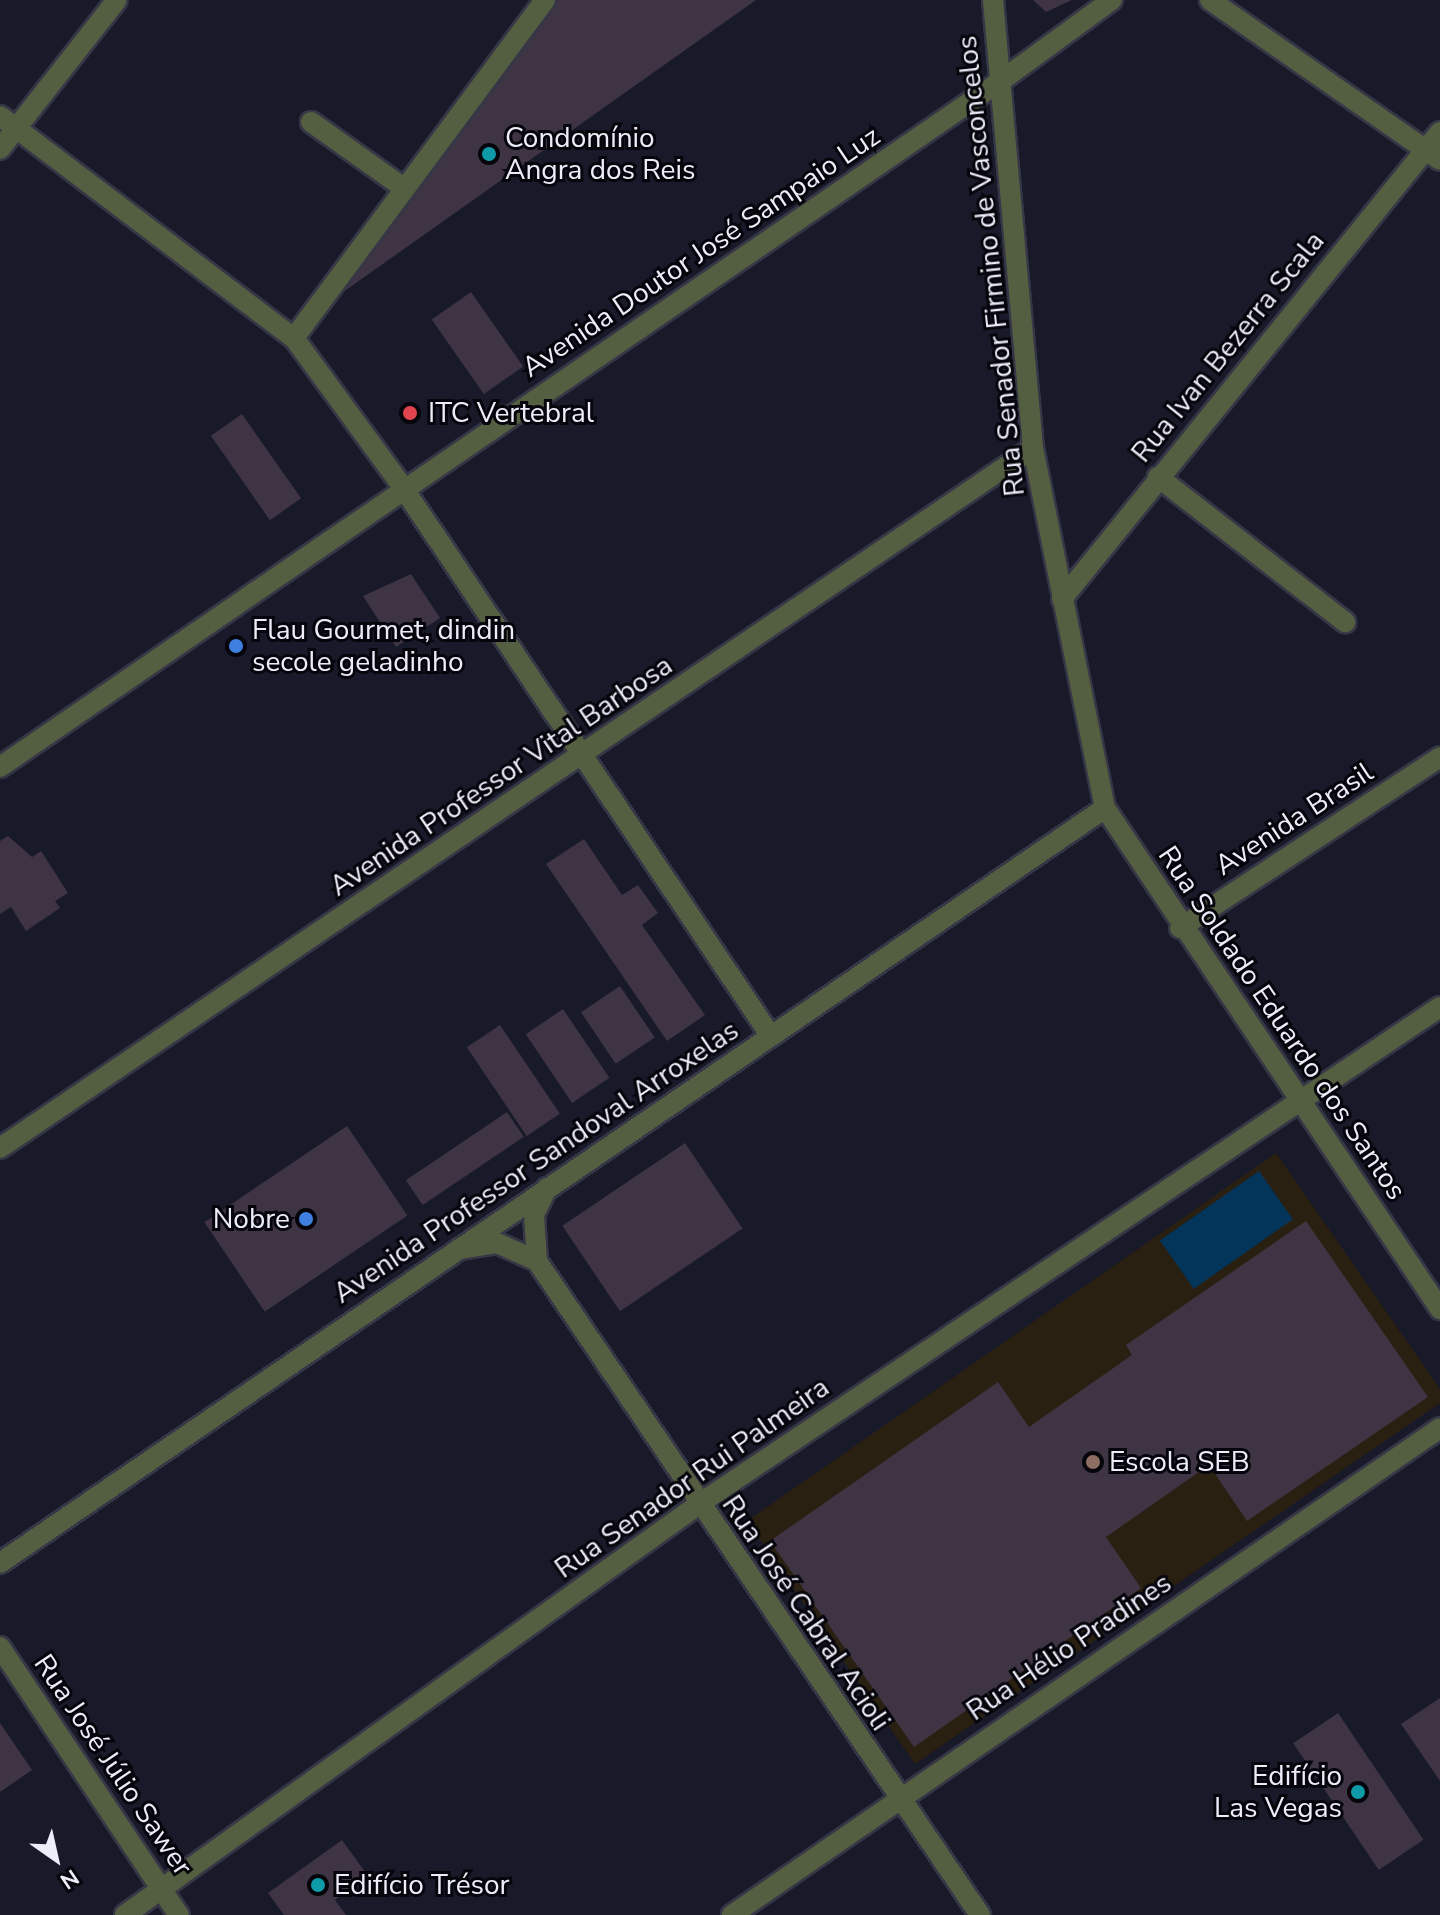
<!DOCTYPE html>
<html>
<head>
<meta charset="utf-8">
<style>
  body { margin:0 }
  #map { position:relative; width:1440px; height:1915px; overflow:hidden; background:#181929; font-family:"Nunito Sans",sans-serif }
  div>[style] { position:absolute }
  .education>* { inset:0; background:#2a2011 }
  .water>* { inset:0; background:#03345a; transform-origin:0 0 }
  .building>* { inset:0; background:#3e3443; transform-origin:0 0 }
  .roads { filter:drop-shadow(2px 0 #363746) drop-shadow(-2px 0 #363746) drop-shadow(0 2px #363746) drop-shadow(0 -2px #363746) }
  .minor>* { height:20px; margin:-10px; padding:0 10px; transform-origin:10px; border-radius:10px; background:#545e41 }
  .tertiary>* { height:20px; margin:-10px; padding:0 10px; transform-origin:10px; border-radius:10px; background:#545e41 }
  .dots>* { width:22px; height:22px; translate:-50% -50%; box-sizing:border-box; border:4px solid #05050b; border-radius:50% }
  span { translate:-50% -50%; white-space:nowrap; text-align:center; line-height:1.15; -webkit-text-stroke:6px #05050b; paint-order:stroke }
  .poi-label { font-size:28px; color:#ecedf9 }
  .left { translate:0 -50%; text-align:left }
  .right { translate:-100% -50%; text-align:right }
  .street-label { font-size:28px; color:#ecedf9 }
  .north { position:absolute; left:16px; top:1819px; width:80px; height:80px; -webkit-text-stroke:6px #05050b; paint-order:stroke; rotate:146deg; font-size:22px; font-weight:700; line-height:32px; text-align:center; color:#ecedf9 }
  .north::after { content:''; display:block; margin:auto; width:28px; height:36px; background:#ecedf9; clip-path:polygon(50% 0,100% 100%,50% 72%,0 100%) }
</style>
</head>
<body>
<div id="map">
  <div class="education">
    <div style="clip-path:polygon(1276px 1153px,1440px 1389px,1440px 1403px,915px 1764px,747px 1521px)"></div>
  </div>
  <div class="water">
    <div style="left:1259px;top:1171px;width:59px;height:121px;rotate:55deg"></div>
  </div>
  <div class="building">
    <div style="clip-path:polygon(558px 0,756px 0,322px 307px,322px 306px)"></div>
    <div style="clip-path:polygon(1033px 0,1072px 0,1046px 12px)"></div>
    <div style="left:471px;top:292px;width:91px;height:48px;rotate:55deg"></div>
    <div style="left:242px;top:414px;width:103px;height:38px;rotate:55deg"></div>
    <div style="clip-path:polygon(411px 574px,440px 618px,396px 647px,363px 596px)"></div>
    <div style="clip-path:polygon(8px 836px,32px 857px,41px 851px,68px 893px,55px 901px,60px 908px,26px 931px,11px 907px,0 914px,0 841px)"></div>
    <div style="clip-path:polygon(584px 839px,622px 895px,638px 885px,658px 913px,642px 925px,705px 1015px,667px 1041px,546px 864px)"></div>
    <div style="left:620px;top:986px;width:62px;height:47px;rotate:56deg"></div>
    <div style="left:563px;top:1009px;width:83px;height:45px;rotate:56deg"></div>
    <div style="left:500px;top:1025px;width:107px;height:40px;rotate:56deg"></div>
    <div style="left:507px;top:1112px;width:30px;height:122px;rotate:56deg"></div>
    <div style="left:347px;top:1126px;width:108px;height:172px;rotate:56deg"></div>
    <div style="left:685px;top:1143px;width:103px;height:148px;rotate:56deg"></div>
    <div style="clip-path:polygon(1306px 1221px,1428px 1397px,1247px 1521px,1209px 1465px,1106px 1537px,1141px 1588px,914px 1747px,770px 1541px,998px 1382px,1029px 1427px,1132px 1355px,1126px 1345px)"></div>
    <div style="clip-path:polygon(1440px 1698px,1440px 1781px,1401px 1724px)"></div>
    <div style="left:1338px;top:1713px;width:153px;height:54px;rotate:56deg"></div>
    <div style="clip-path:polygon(0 1723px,32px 1770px,0 1792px)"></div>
    <div style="clip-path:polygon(342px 1840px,368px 1876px,335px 1900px,346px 1915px,284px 1915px,268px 1893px)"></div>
  </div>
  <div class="roads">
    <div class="minor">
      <div style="left:1210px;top:0;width:280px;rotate:34.8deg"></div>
      <div style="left:0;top:116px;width:368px;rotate:37.1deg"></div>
      <div style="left:294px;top:338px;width:187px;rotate:53.9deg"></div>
      <div style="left:404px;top:489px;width:657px;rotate:56.16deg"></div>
      <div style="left:311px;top:122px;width:114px;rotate:35.4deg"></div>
      <div style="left:0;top:149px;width:189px;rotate:-51.9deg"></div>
      <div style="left:294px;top:338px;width:421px;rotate:-53.4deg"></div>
      <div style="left:1158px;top:477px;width:237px;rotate:37.8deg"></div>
      <div style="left:1062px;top:599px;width:601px;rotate:-51.01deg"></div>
      <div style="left:0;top:767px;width:1210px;rotate:-34.43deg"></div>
      <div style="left:0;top:1148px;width:1248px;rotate:-34.12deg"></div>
      <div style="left:547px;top:1188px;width:30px;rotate:116deg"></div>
      <div style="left:534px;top:1215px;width:46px;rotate:86.3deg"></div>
      <div style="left:537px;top:1261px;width:790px;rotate:55.89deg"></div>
      <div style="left:459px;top:1249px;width:38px;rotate:-9deg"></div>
      <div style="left:497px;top:1243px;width:44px;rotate:24.2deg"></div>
      <div style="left:0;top:1647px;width:322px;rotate:56.3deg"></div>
      <div style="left:125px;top:1915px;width:706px;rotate:-35.6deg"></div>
      <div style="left:699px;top:1504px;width:892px;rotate:-33.85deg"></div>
      <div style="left:732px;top:1915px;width:859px;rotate:-34.52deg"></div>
    </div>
    <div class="tertiary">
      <div style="left:993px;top:0;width:450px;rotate:84.9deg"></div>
      <div style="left:1033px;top:448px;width:367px;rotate:78.7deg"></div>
      <div style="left:1105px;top:808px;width:603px;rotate:56.23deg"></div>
      <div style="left:998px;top:83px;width:141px;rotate:-36.1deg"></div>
      <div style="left:1180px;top:928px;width:311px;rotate:-33.3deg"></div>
      <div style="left:0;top:1563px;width:1338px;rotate:-34.34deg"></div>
    </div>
  </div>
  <div class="dots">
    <div style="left:489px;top:154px;background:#0f9aa8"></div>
    <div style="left:410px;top:413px;background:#e0444e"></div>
    <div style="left:236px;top:646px;background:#3f7fe0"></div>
    <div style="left:306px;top:1219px;background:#3f7fe0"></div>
    <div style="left:1093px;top:1462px;background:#8d6e63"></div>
    <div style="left:1358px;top:1792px;background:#0f9aa8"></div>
    <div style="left:318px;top:1885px;background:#0f9aa8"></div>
  </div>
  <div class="poi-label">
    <span class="left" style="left:505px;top:154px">Condomínio<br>Angra dos Reis</span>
    <span class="left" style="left:428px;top:413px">ITC Vertebral</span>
    <span class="left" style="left:252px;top:646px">Flau Gourmet, dindin<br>secole geladinho</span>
    <span class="right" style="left:290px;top:1219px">Nobre</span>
    <span class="left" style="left:1109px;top:1462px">Escola SEB</span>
    <span class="right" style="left:1342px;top:1792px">Edifício<br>Las Vegas</span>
    <span class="left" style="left:334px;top:1885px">Edifício Trésor</span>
  </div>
  <div class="street-label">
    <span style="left:701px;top:252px;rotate:-34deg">Avenida Doutor José Sampaio Luz</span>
    <span style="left:991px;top:266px;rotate:-96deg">Rua Senador Firmino de Vasconcelos</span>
    <span style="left:1228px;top:347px;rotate:-51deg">Rua Ivan Bezerra Scala</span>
    <span style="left:501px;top:776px;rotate:-34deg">Avenida Professor Vital Barbosa</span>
    <span style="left:1294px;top:819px;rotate:-33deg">Avenida Brasil</span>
    <span style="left:1282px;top:1023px;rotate:56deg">Rua Soldado Eduardo dos Santos</span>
    <span style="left:536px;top:1162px;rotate:-34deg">Avenida Professor Sandoval Arroxelas</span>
    <span style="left:692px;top:1478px;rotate:-35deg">Rua Senador Rui Palmeira</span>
    <span style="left:806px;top:1613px;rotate:56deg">Rua José Cabral Acioli</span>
    <span style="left:1069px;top:1647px;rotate:-34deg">Rua Hélio Pradines</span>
    <span style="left:113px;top:1765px;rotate:56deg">Rua José Júlio Sawer</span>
  </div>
  <div class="north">N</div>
</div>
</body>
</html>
